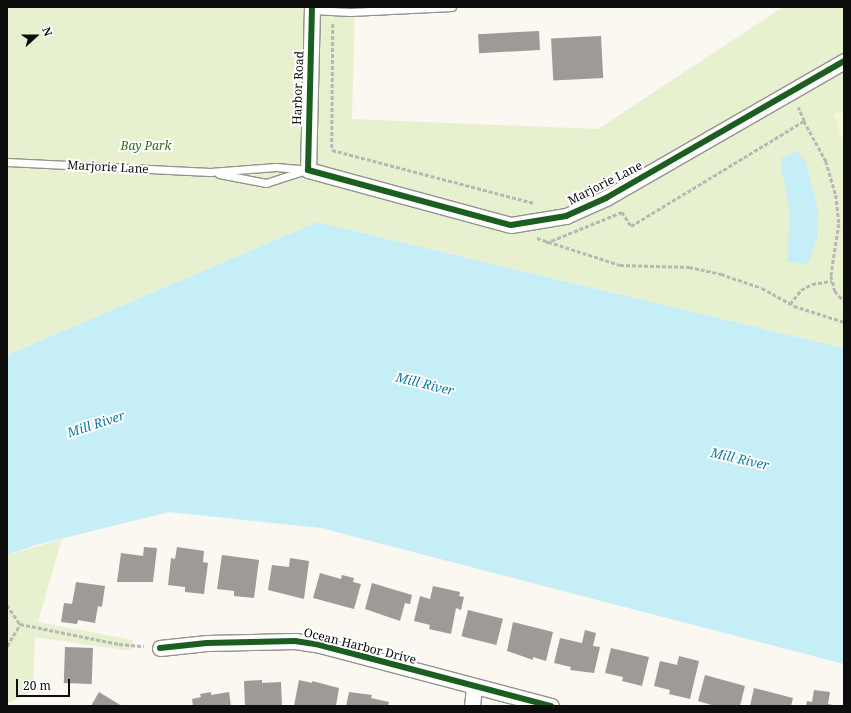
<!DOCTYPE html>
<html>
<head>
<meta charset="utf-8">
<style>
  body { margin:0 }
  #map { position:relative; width:851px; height:713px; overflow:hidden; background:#fbf8f1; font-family:"Noto Serif",serif }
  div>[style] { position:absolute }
  .green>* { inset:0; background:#e8f1cf }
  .pitch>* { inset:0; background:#f2f5da }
  .water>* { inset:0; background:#c5eef7 }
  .building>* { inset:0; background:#9e9a97; transform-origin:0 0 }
  .path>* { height:2.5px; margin-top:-1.25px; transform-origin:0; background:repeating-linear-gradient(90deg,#b8b7b6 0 4px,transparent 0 6px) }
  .roads { filter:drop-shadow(1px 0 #949390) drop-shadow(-1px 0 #949390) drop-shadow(0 1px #949390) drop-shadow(0 -1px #949390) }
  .lane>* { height:7px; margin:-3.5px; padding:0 3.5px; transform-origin:3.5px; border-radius:3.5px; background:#fefefd }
  .street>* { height:15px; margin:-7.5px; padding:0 7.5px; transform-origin:7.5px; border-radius:7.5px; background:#fefefd }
  .cycleway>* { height:6px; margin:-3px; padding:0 3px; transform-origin:3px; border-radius:3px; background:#1b5e20 }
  span { translate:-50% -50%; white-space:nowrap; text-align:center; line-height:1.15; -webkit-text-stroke:4px #fff; paint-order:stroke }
  .street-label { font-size:12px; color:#0d0d0d }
  .park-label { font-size:12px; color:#36681a; font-style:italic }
  .water-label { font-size:13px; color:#0f7ba5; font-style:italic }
  .frame { position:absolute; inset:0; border:8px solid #0d0d0d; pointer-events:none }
  .north { position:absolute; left:16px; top:16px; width:40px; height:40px; -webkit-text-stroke:3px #fff; paint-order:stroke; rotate:69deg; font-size:11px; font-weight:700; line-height:16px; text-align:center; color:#0d0d0d }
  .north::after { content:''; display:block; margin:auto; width:14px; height:18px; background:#0d0d0d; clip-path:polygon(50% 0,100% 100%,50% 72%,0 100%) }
  .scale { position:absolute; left:16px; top:679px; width:54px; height:18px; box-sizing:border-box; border:2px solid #0d0d0d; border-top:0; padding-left:5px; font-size:12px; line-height:14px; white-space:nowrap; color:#0d0d0d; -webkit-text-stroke:3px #fff; paint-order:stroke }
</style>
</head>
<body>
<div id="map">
  <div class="green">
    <div style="clip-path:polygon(7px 7px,355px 7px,352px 119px,598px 129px,783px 7px,844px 7px,844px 348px,317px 222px,7px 355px)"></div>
    <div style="clip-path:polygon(62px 539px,38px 622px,133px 640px,131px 651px,35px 637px,33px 691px,7px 704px,7px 555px)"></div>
  </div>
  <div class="pitch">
    <div style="clip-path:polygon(844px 111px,844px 148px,834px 114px)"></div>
  </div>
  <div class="water">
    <div style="clip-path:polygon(797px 151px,806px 163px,818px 209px,817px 239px,810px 259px,804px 265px,787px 261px,790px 211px,781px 168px,781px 158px)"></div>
    <div style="clip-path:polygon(317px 222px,844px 348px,844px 664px,321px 528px,169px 512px,36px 545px,7px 555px,7px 355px)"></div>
  </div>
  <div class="building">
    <div style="left:539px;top:31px;width:19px;height:61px;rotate:87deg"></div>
    <div style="left:601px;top:36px;width:42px;height:50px;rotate:87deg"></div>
    <div style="clip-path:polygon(144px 547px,157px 548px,153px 582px,117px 582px,121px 553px,143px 556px)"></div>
    <div style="clip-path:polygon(177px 547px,204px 551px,203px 562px,208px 563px,204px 594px,185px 592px,185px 587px,168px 585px,171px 558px,175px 559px)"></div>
    <div style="clip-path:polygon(222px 555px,259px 560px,254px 598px,234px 596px,234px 591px,217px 589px)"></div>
    <div style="clip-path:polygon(290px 558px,309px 561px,304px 599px,268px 590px,272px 565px,289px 567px)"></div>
    <div style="clip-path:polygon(320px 573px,341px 579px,342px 575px,354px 578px,353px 582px,361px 584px,354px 609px,313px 598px)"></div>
    <div style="clip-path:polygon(76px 582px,105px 586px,102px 607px,98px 606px,95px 623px,78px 620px,77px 624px,61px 622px,64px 603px,72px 604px)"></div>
    <div style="clip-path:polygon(372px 583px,412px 595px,410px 604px,405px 603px,400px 621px,365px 609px)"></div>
    <div style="clip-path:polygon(433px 586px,460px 592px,459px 596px,464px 597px,461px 610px,456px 608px,451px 634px,429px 629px,430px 625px,414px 621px,420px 596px,430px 599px)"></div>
    <div style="left:468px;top:610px;width:36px;height:27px;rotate:14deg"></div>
    <div style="clip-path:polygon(513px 622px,553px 632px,546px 661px,533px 657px,533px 660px,507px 651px)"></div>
    <div style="clip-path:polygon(585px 630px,596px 633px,593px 646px,600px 647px,594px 673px,570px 670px,571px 667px,554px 663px,560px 638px,582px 643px)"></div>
    <div style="left:65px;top:647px;width:28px;height:36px;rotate:2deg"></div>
    <div style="clip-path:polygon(611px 648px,649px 657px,642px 686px,622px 681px,623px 677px,605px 673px)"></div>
    <div style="clip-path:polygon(679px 656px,699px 661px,690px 699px,669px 694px,670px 690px,654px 686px,660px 661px,677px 665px)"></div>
    <div style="clip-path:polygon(705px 675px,745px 686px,740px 706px,715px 706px,698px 701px)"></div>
    <div style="clip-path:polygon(262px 680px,262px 683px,281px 682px,282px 706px,245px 706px,244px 681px)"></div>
    <div style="clip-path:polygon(299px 680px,312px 683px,312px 681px,339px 688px,336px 706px,294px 706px)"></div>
    <div style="clip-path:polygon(754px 688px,793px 698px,791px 706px,750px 706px)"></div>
    <div style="clip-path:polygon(814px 690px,830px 692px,828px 704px,839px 706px,806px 706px,807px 701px,812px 702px)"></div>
    <div style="clip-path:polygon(99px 692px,122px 706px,91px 706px)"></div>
    <div style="clip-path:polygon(211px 692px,211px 695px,229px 692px,231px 706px,193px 706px,192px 699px,201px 697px,200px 694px)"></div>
    <div style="clip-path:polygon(349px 692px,372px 695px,371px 698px,389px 702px,388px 706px,346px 706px)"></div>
  </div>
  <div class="path">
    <div style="left:333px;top:24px;width:126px;rotate:90.5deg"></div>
    <div style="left:332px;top:150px;width:209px;rotate:14.7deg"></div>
    <div style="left:804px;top:121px;width:46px;rotate:61.2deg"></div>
    <div style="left:826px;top:161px;width:35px;rotate:74deg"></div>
    <div style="left:836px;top:195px;width:29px;rotate:84deg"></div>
    <div style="left:839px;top:224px;width:53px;rotate:98.7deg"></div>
    <div style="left:831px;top:276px;width:16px;rotate:75deg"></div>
    <div style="left:835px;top:291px;width:13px;rotate:48deg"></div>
    <div style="left:537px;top:238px;width:87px;rotate:18deg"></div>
    <div style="left:620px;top:265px;width:69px;rotate:1.7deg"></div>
    <div style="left:689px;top:267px;width:33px;rotate:12deg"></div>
    <div style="left:721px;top:274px;width:43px;rotate:18.9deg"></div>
    <div style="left:762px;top:288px;width:37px;rotate:29deg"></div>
    <div style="left:794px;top:306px;width:52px;rotate:17.7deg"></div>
    <div style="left:546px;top:243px;width:82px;rotate:-22.2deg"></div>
    <div style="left:622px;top:212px;width:17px;rotate:57deg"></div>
    <div style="left:631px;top:226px;width:202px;rotate:-31.3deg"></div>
    <div style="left:804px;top:121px;width:15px;rotate:-113deg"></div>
    <div style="left:790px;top:304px;width:18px;rotate:-52deg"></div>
    <div style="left:801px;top:290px;width:13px;rotate:-29deg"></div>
    <div style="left:812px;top:284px;width:20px;rotate:-9deg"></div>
    <div style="left:7px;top:605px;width:23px;rotate:56deg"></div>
    <div style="left:7px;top:646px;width:26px;rotate:-59deg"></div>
    <div style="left:20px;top:624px;width:101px;rotate:11.4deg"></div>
    <div style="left:119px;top:644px;width:25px;rotate:5deg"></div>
  </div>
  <div class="roads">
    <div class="lane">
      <div style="left:312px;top:10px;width:38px;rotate:3deg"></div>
      <div style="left:350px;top:12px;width:102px;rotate:-2.8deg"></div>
      <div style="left:7px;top:162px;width:203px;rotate:2.8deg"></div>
      <div style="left:210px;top:172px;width:66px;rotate:-4.3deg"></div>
      <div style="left:276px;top:167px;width:32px;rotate:5deg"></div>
      <div style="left:219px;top:174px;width:48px;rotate:10.8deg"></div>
      <div style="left:266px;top:183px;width:40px;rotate:-18deg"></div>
    </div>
    <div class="street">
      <div style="left:312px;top:7px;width:163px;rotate:91.4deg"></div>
      <div style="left:308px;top:170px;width:210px;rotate:15.2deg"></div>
      <div style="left:511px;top:225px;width:56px;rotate:-9.3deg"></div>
      <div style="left:566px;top:216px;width:44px;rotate:-24.2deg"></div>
      <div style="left:606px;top:198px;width:275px;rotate:-29.9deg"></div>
      <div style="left:160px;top:648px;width:47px;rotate:-6.1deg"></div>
      <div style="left:207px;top:643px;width:88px;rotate:-1.3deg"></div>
      <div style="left:295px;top:641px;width:25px;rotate:9deg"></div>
      <div style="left:320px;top:645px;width:239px;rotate:14.8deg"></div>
      <div style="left:472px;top:706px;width:20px;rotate:-84deg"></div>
    </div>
  </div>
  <div class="cycleway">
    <div style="left:312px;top:7px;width:163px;rotate:91.4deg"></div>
    <div style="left:308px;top:170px;width:210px;rotate:15.2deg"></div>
    <div style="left:511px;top:225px;width:56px;rotate:-9.3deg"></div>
    <div style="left:566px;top:216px;width:44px;rotate:-24.2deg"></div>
    <div style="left:606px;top:198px;width:275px;rotate:-29.9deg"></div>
    <div style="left:160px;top:648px;width:47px;rotate:-6.1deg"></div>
    <div style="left:207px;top:643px;width:88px;rotate:-1.3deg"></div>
    <div style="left:295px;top:641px;width:25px;rotate:9deg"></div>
    <div style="left:320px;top:645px;width:239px;rotate:14.8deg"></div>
  </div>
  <div class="street-label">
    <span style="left:298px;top:88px;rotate:-88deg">Harbor Road</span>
    <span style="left:108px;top:167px;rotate:3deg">Marjorie Lane</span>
    <span style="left:605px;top:183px;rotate:-27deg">Marjorie Lane</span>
    <span style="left:360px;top:646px;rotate:14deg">Ocean Harbor Drive</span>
  </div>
  <div class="park-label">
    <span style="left:146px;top:146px">Bay Park</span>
  </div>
  <div class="water-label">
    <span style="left:425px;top:384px;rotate:14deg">Mill River</span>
    <span style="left:96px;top:424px;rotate:-18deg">Mill River</span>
    <span style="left:740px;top:459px;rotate:13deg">Mill River</span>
  </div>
  <div class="frame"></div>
  <div class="north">N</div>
  <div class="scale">20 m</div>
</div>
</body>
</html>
